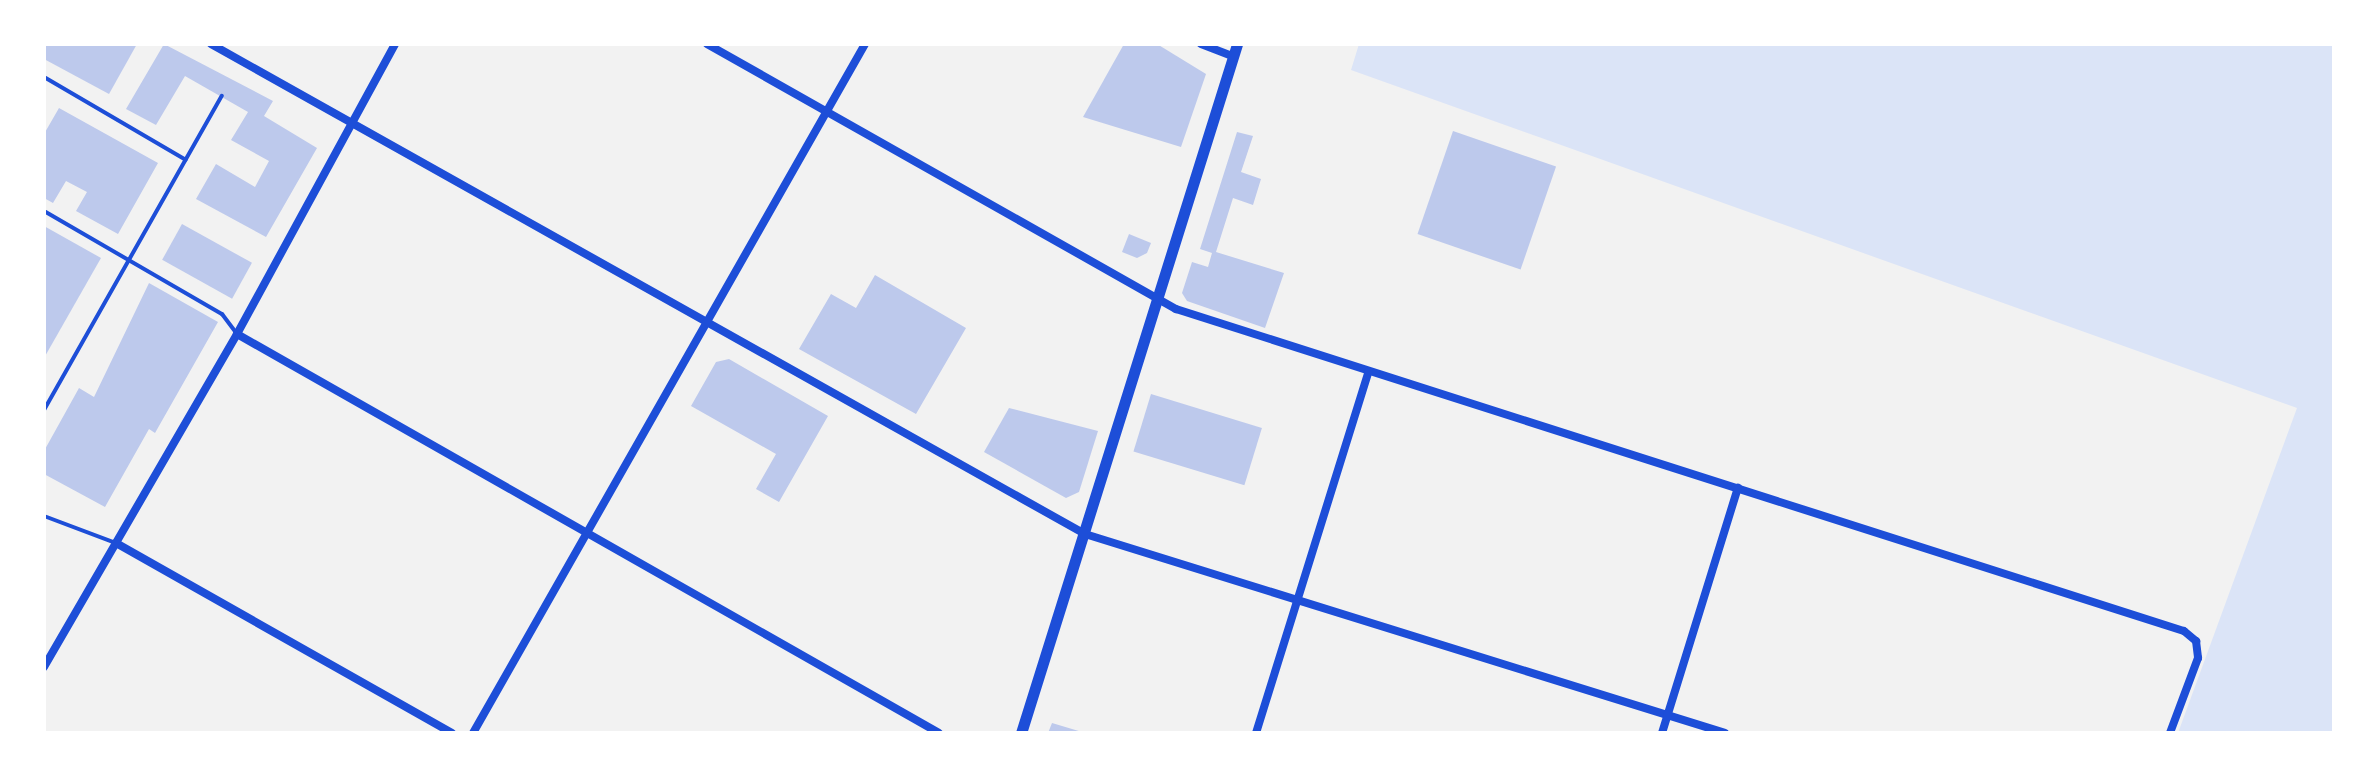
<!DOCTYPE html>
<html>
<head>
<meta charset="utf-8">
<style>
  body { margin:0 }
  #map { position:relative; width:2378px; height:777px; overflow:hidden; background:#f2f2f2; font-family:Arial,sans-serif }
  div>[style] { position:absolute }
  .green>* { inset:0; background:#dbe4f7 }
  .building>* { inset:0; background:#bdc9ec; transform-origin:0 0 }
  .service>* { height:4px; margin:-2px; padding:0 2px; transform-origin:2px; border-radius:2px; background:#1d4ed8 }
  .minor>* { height:8px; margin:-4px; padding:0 4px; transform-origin:4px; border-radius:4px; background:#1d4ed8 }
  .tertiary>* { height:11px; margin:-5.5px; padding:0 5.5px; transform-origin:5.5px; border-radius:5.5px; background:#1d4ed8 }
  span { translate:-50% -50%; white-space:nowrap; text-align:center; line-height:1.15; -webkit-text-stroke:8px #fff; paint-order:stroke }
  .frame { position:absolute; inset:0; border:46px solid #fff; pointer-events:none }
</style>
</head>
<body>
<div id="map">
  <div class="green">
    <div style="clip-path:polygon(1359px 44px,2334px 44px,2334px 733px,2178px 733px,2297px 408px,1351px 70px)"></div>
  </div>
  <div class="building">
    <div style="clip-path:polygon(44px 44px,137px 44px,109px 94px,44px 59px)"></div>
    <div style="clip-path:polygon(164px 44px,273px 101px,264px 116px,317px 148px,266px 237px,196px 199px,216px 164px,255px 187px,269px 161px,231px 140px,248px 112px,185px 76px,156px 125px,126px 109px)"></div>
    <div style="clip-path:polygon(1124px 44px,1157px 44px,1206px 74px,1181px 147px,1083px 117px)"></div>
    <div style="clip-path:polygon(59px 108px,158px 163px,118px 234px,76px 211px,87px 192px,66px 181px,53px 203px,44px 198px,44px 134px)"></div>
    <div style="left:1453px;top:131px;width:109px;height:109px;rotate:19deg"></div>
    <div style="clip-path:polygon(1237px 132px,1253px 136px,1241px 172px,1261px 179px,1253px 205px,1233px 198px,1216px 252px,1284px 273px,1265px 328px,1187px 301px,1182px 293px,1192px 262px,1208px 267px,1212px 253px,1200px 249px)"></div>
    <div style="left:182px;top:224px;width:80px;height:41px;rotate:29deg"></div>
    <div style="clip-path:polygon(44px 226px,101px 258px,44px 358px)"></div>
    <div style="clip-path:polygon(1129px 234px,1151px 243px,1147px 253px,1137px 258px,1122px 252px)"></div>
    <div style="clip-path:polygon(875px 275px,966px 328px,916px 414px,799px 349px,831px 294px,856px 308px)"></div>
    <div style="clip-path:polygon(149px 283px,218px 322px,155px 433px,149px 429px,105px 507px,44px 474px,44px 451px,79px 388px,94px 397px)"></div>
    <div style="clip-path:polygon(729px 359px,828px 416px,779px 502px,756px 489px,776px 454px,691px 406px,716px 362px)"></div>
    <div style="left:1151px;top:394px;width:116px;height:60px;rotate:17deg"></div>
    <div style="clip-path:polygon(1009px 408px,1098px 431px,1079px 492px,1066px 498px,984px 452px)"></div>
    <div style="clip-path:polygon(1052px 723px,1082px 732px,1082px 733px,1048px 733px)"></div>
  </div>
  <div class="service">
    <div style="left:44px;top:77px;width:164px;rotate:30.3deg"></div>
    <div style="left:44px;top:211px;width:206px;rotate:30.1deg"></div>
    <div style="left:222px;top:314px;width:25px;rotate:53deg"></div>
    <div style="left:44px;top:410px;width:361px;rotate:-60.5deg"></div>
    <div style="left:44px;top:516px;width:77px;rotate:20.6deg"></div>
  </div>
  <div class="minor">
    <div style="left:211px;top:44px;width:1002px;rotate:29.28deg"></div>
    <div style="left:1085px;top:534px;width:670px;rotate:17.27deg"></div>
    <div style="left:707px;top:44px;width:539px;rotate:29.47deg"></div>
    <div style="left:1176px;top:309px;width:1058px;rotate:17.72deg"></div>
    <div style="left:2184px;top:631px;width:16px;rotate:40deg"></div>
    <div style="left:2196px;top:641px;width:17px;rotate:83deg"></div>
    <div style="left:2198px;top:658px;width:80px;rotate:110.5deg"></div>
    <div style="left:1201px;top:44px;width:34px;rotate:21deg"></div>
    <div style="left:237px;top:334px;width:807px;rotate:29.61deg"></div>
    <div style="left:116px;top:543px;width:386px;rotate:29.5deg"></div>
    <div style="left:44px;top:667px;width:385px;rotate:-59.9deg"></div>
    <div style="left:237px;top:334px;width:330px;rotate:-61.4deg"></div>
    <div style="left:473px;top:733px;width:793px;rotate:-60.36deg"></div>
    <div style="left:1256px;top:733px;width:379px;rotate:-72.7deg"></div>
    <div style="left:1662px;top:733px;width:257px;rotate:-72.8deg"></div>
  </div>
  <div class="tertiary">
    <div style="left:1021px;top:733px;width:722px;rotate:-72.59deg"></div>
  </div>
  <div class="frame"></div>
</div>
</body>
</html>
